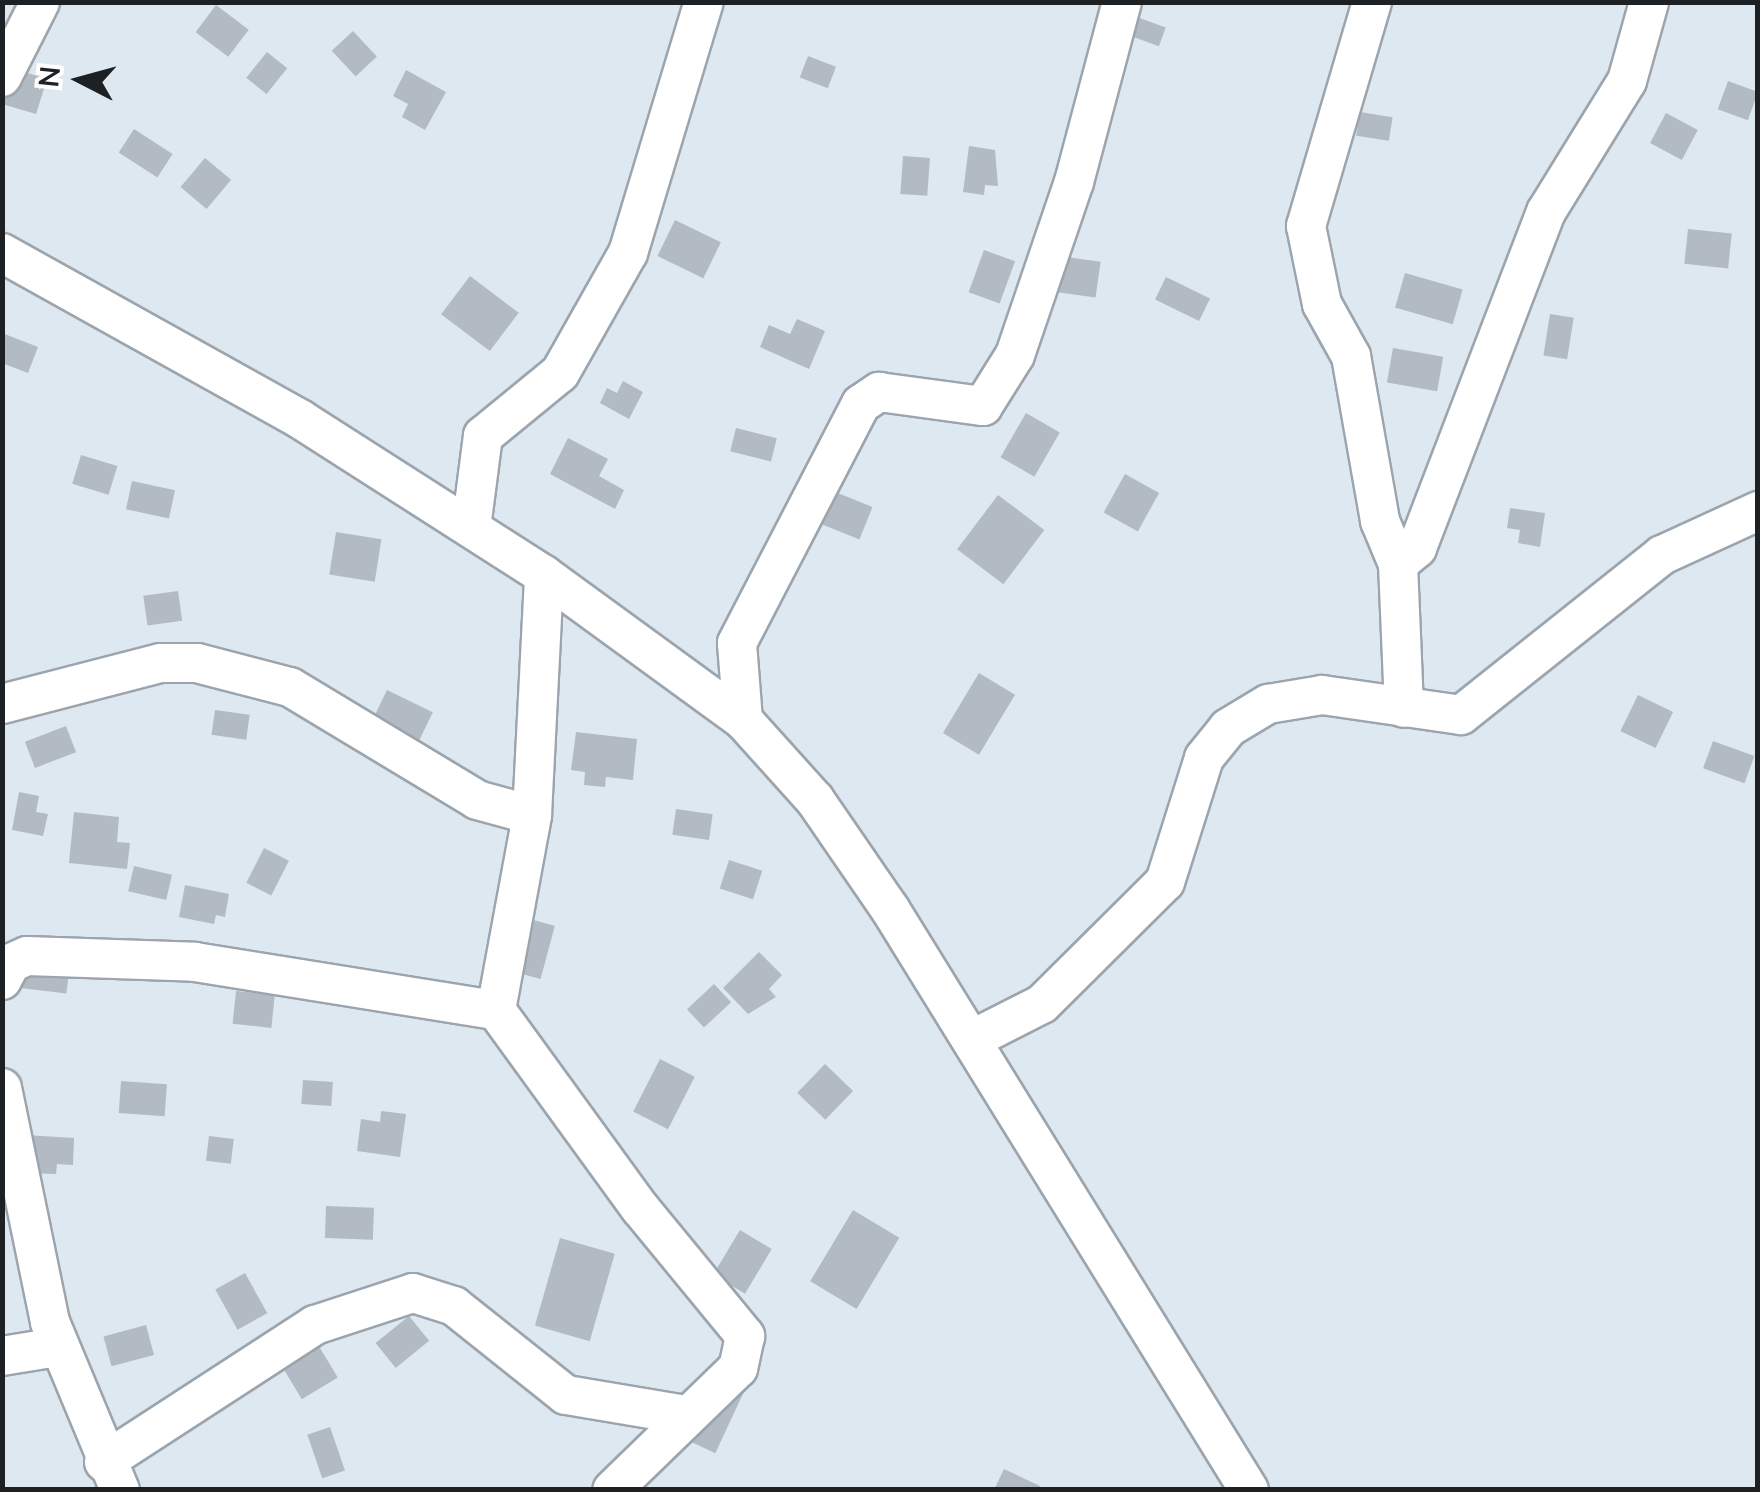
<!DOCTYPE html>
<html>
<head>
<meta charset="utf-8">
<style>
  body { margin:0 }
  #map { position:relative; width:1760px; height:1492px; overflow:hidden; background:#dee8f0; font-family:"Nunito Sans",sans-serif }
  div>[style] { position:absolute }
  .building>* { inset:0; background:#b2bbc3; transform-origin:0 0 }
  .roads { filter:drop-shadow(2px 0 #9ca5ad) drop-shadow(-2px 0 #9ca5ad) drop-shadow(0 2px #9ca5ad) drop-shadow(0 -2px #9ca5ad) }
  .street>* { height:38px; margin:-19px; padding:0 19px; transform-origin:19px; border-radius:19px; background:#fff }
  span { translate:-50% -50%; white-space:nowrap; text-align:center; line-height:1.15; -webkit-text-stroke:9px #fff; paint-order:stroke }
  .frame { position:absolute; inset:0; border:5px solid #1e2124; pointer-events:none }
  .north { position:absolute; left:30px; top:30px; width:100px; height:100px; -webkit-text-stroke:8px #fff; paint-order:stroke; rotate:276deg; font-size:28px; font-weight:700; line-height:40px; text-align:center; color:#1e2124 }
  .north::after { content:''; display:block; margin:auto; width:35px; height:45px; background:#1e2124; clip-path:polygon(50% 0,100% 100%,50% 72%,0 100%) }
</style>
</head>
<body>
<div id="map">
  <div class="building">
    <div style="left:216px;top:5px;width:41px;height:34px;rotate:37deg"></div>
    <div style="left:1115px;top:9px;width:54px;height:20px;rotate:20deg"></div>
    <div style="left:353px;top:31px;width:35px;height:29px;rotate:47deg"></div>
    <div style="left:267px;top:52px;width:26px;height:33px;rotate:39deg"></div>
    <div style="left:808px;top:56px;width:30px;height:23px;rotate:21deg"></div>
    <div style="clip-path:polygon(8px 67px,47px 79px,36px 114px,2px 104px)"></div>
    <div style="clip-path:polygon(406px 70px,446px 92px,425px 130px,402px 117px,408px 104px,393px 96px)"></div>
    <div style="left:1728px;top:81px;width:32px;height:30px;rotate:20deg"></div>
    <div style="left:1360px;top:112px;width:33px;height:24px;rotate:9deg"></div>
    <div style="left:1666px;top:113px;width:36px;height:34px;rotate:28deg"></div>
    <div style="left:134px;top:129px;width:46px;height:28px;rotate:33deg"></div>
    <div style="clip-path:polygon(969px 146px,995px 150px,998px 186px,985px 185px,984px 195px,963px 192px)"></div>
    <div style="left:903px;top:156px;width:27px;height:38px;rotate:4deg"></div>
    <div style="left:205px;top:158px;width:34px;height:38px;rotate:40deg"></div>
    <div style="left:675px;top:220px;width:51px;height:40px;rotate:26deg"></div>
    <div style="left:1688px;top:229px;width:44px;height:35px;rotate:6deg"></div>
    <div style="left:984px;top:250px;width:33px;height:45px;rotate:20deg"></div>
    <div style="left:1059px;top:256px;width:42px;height:36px;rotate:8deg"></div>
    <div style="left:1405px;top:273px;width:60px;height:36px;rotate:16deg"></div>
    <div style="left:470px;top:276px;width:61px;height:48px;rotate:37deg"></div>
    <div style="left:1166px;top:277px;width:49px;height:25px;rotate:26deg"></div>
    <div style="left:1550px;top:314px;width:24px;height:42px;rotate:9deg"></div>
    <div style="clip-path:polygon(797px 319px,825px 331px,809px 369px,760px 347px,769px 325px,790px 334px)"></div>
    <div style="clip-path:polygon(2px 333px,38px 347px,28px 373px,2px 363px)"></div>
    <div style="left:1393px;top:348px;width:51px;height:35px;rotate:10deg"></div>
    <div style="clip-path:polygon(623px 381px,643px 392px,629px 419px,600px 403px,607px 388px,617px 393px)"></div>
    <div style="left:1026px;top:413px;width:39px;height:51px;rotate:30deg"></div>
    <div style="left:736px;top:428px;width:42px;height:24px;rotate:14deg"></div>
    <div style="clip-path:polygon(568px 438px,608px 459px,599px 476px,624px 490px,615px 509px,550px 474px)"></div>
    <div style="left:81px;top:455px;width:38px;height:30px;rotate:17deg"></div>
    <div style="left:1125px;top:474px;width:39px;height:44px;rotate:29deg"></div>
    <div style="left:132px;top:481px;width:44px;height:29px;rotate:12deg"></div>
    <div style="left:828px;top:489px;width:48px;height:35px;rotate:22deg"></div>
    <div style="left:998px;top:495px;width:58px;height:68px;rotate:37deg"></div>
    <div style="clip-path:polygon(1510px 508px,1545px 513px,1540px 547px,1518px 543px,1520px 530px,1507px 528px)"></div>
    <div style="left:336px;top:532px;width:46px;height:43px;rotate:9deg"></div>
    <div style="left:178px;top:591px;width:30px;height:35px;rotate:82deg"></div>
    <div style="left:979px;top:673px;width:42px;height:70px;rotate:31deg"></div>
    <div style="left:387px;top:690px;width:51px;height:33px;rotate:26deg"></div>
    <div style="left:1638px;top:695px;width:39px;height:40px;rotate:26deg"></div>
    <div style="left:215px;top:710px;width:35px;height:25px;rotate:8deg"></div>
    <div style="left:66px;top:726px;width:28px;height:44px;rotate:69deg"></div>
    <div style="clip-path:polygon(576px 732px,637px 739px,633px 780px,606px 777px,605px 787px,584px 785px,585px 772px,571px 770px)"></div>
    <div style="left:1713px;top:741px;width:44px;height:29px;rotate:20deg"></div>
    <div style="clip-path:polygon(19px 792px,39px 796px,36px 812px,48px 814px,43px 836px,12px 830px)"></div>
    <div style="left:676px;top:809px;width:37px;height:26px;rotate:8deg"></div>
    <div style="clip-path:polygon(74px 812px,119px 817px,117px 842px,130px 843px,127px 869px,69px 863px)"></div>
    <div style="left:264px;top:848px;width:28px;height:39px;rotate:27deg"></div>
    <div style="left:729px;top:860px;width:35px;height:30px;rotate:18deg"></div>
    <div style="left:134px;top:866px;width:39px;height:26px;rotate:13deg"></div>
    <div style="clip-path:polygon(185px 885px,229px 894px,225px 917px,216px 915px,214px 924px,179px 917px)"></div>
    <div style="left:522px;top:917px;width:34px;height:55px;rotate:15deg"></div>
    <div style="clip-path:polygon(759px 952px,782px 975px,769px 989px,776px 997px,748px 1014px,723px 988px)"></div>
    <div style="left:23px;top:953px;width:48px;height:35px;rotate:7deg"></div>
    <div style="left:714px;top:984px;width:25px;height:37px;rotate:47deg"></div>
    <div style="left:236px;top:991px;width:39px;height:33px;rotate:6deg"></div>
    <div style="left:660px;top:1059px;width:39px;height:59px;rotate:27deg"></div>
    <div style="left:825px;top:1064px;width:39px;height:40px;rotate:44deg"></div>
    <div style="left:303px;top:1080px;width:30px;height:24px;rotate:4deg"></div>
    <div style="left:121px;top:1081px;width:46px;height:32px;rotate:4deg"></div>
    <div style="clip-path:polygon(381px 1111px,406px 1114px,400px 1157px,357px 1151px,361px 1119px,380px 1122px)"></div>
    <div style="clip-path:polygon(26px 1135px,74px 1138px,73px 1165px,57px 1164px,56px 1174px,24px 1173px)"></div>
    <div style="left:209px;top:1136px;width:25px;height:25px;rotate:7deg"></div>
    <div style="left:326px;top:1206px;width:48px;height:32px;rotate:2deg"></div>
    <div style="left:853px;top:1210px;width:54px;height:83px;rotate:31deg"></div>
    <div style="left:740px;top:1230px;width:37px;height:52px;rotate:31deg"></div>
    <div style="left:560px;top:1238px;width:57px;height:91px;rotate:16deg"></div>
    <div style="left:245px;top:1273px;width:46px;height:34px;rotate:61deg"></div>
    <div style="left:409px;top:1316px;width:32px;height:43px;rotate:51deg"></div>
    <div style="left:146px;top:1325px;width:31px;height:44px;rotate:75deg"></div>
    <div style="left:311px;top:1333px;width:52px;height:42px;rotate:59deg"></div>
    <div style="left:709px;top:1372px;width:40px;height:71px;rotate:25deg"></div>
    <div style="left:330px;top:1427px;width:46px;height:24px;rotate:71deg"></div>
    <div style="clip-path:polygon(1004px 1469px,1040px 1486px,1039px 1490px,994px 1490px)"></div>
  </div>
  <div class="roads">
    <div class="street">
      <div style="left:1372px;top:2px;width:234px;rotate:106.4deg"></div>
      <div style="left:1306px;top:226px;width:80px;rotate:78.4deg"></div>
      <div style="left:1322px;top:304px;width:60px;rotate:60.9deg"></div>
      <div style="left:1351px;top:356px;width:168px;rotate:80deg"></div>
      <div style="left:1380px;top:521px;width:47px;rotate:67.3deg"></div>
      <div style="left:1398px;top:564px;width:144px;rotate:87.6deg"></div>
      <div style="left:2px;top:77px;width:84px;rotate:-63.1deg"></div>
      <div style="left:2px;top:253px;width:341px;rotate:29.1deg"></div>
      <div style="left:300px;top:419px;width:290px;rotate:32.6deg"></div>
      <div style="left:544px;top:575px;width:246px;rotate:36.1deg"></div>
      <div style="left:743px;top:720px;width:108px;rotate:48deg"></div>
      <div style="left:815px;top:800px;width:132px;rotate:55.5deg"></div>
      <div style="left:890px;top:909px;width:683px;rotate:58.29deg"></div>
      <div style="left:471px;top:528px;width:93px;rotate:-82.6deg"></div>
      <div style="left:483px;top:436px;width:99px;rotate:-39.3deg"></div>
      <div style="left:560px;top:373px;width:138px;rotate:-60.5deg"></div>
      <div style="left:628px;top:253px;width:262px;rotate:-73.2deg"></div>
      <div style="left:1398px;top:564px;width:25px;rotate:-40deg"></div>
      <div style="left:1417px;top:548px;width:360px;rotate:-69deg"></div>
      <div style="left:1546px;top:212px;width:154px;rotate:-58.3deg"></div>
      <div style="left:1627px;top:81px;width:82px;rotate:-74.4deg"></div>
      <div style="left:2px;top:704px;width:164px;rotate:-14.5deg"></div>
      <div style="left:161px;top:663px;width:36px"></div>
      <div style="left:197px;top:663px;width:96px;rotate:14.5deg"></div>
      <div style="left:290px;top:687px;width:218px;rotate:31.1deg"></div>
      <div style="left:477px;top:800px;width:57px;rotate:15.3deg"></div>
      <div style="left:532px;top:815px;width:240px;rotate:-87.1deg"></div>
      <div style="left:743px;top:720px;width:77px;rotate:-94.5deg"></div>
      <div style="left:737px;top:643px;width:269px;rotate:-62.6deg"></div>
      <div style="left:861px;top:404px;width:22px;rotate:-34deg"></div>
      <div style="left:879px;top:392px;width:105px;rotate:7.7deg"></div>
      <div style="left:983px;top:406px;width:60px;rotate:-57.9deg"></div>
      <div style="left:1015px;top:355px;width:183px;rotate:-71.2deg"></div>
      <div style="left:1074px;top:182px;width:186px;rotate:-75.1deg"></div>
      <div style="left:2px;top:980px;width:19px;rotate:-62deg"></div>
      <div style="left:11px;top:963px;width:17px;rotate:-24deg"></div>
      <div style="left:27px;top:956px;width:168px;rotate:2deg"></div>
      <div style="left:195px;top:962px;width:305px;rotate:9.1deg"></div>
      <div style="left:496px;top:1010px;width:245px;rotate:54deg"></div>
      <div style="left:640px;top:1208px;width:166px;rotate:50.6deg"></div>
      <div style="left:745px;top:1336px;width:33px;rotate:102deg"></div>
      <div style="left:738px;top:1368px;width:175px;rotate:135.9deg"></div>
      <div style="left:496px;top:1010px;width:198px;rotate:-79.5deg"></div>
      <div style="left:973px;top:1039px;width:77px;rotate:-26.9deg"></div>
      <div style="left:1042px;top:1004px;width:173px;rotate:-44.8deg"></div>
      <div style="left:1165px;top:882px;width:130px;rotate:-72.5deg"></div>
      <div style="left:1204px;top:758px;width:38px;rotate:-51deg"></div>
      <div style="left:1228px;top:728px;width:47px;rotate:-31deg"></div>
      <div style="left:1268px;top:704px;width:55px;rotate:-9.5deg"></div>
      <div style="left:1322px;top:695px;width:140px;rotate:8.2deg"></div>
      <div style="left:1461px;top:715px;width:257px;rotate:-38.5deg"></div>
      <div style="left:1662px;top:555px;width:106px;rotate:-24.6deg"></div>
      <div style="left:2px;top:1088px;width:239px;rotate:78.4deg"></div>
      <div style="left:50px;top:1322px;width:182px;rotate:67.4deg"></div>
      <div style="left:2px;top:1356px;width:56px;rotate:-9.3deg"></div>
      <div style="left:104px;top:1462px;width:252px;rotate:-33deg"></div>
      <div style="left:315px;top:1325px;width:103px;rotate:-18.1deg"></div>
      <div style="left:413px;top:1293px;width:43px;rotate:17.6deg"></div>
      <div style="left:454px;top:1306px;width:143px;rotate:38.5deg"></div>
      <div style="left:566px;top:1395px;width:122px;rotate:9.5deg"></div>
    </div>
  </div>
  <div class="frame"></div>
  <div class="north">N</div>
</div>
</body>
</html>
